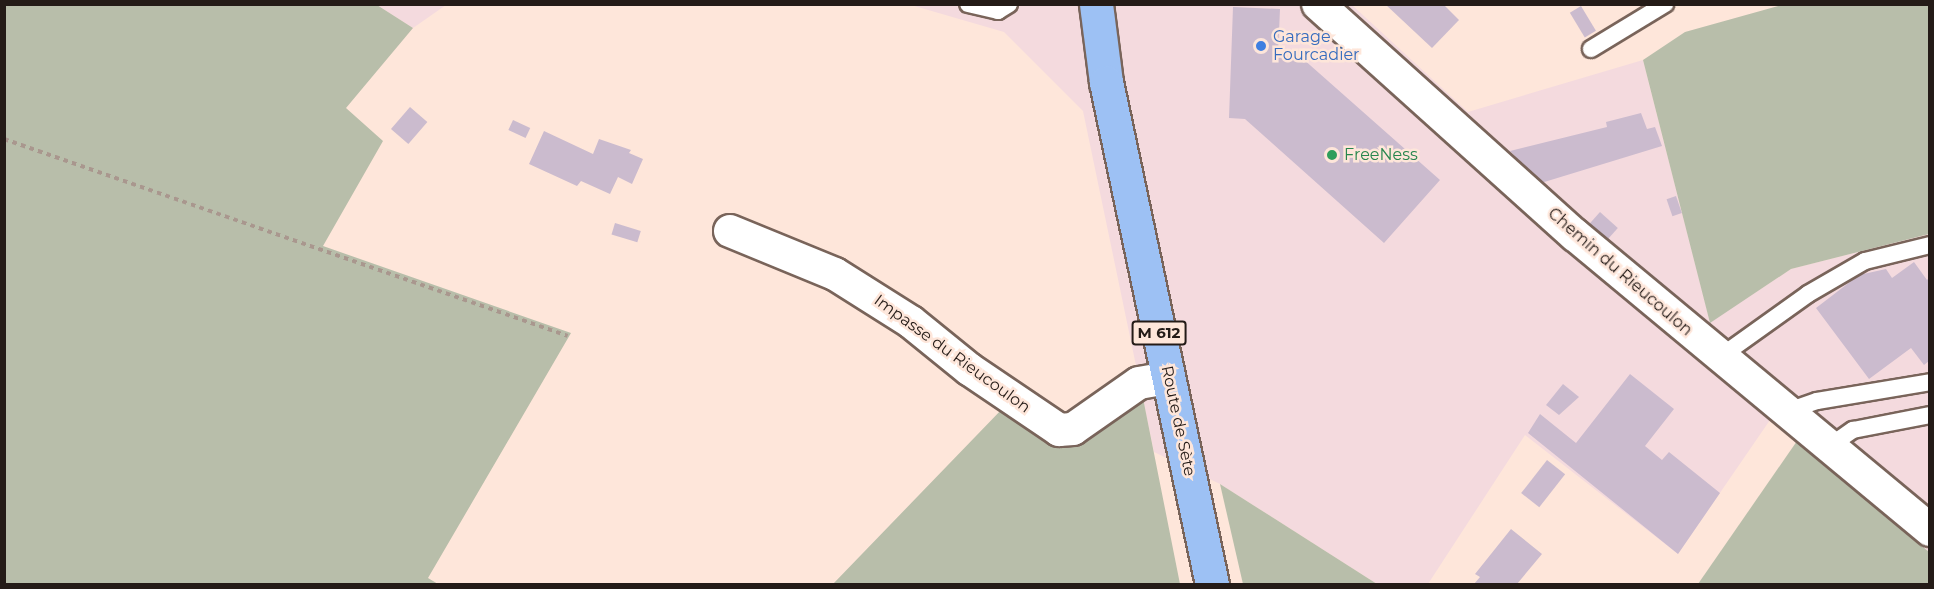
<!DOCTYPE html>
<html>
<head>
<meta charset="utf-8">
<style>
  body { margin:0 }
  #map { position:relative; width:1934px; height:589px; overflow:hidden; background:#fee6da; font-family:Montserrat,sans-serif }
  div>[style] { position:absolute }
  .commercial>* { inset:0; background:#f4dade }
  .green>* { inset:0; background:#b8beaa }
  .building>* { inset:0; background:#cbbbce; transform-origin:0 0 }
  .path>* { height:4px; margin-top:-2px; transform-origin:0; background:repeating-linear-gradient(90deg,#a9978e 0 4.5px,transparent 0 9px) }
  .roads { filter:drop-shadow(2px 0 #79645a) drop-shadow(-2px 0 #79645a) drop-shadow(0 2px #79645a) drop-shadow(0 -2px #79645a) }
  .lane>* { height:16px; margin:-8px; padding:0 8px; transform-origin:8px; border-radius:8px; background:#fff }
  .street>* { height:32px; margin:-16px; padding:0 16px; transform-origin:16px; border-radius:16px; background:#fff }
  .primary>* { height:33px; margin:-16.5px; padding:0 16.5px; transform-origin:16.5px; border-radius:16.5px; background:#9dc1f4 }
  .dots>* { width:16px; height:16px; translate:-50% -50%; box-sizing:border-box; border:3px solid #fee6da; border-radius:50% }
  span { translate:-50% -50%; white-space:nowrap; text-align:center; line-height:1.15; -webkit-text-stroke:5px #fee6da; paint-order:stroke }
  .shield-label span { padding:2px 4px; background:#fee6da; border:2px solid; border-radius:4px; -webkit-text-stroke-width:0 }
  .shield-label { font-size:15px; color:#241b17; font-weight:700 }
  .shop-label { font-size:16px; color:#366cbe }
  .left { translate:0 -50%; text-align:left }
  .leisure-label { font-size:16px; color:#27864d }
  .street-label { font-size:16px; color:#241b17 }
  .frame { position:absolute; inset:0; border:6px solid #241b17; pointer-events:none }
</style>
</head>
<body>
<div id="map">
  <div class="commercial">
    <div style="clip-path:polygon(377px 5px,446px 5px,413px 28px)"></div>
    <div style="clip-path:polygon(911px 5px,1352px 5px,1468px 112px,1643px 60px,1710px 322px,1791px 269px,1929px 234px,1929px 552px,1770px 420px,1678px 554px,1525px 435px,1428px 584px,1377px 584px,1220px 484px,1154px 452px,1083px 111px,1004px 32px)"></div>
  </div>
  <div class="green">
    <div style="clip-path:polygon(4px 5px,377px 5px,413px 28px,346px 108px,383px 141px,323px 246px,571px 333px,428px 578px,438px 584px,5px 584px)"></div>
    <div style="clip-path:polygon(1782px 5px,1929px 5px,1929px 234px,1791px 269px,1710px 323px,1643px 60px,1685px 32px)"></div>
    <div style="clip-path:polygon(1142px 393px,1180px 584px,833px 584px,1004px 407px,1065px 448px)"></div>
    <div style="clip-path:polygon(1797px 441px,1929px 552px,1929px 584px,1698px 584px)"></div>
    <div style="clip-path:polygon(1220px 484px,1377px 584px,1243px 584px)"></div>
  </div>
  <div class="building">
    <div style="clip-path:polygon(1385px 4px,1443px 4px,1459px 20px,1432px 48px)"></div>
    <div style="left:1581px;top:6px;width:29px;height:13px;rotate:59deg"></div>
    <div style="clip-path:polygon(1233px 7px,1280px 9px,1278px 55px,1302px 58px,1440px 180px,1384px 243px,1245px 119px,1229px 118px)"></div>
    <div style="left:410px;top:107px;width:23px;height:29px;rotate:41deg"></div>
    <div style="clip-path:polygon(1641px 113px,1647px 129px,1655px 127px,1662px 146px,1541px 183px,1510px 151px,1607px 127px,1606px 122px)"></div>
    <div style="left:513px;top:120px;width:19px;height:11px;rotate:25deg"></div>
    <div style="clip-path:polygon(544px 131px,593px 154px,599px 139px,631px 150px,629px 153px,643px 159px,632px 184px,618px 177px,610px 194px,581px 181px,577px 186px,529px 164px)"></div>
    <div style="left:1676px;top:196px;width:18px;height:10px;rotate:71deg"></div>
    <div style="left:1600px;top:212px;width:24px;height:16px;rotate:42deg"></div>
    <div style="left:615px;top:223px;width:27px;height:12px;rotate:17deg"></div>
    <div style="clip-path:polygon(1914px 262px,1927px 280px,1929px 278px,1929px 361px,1924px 365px,1911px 348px,1869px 379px,1816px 308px,1859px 275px,1886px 269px,1892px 278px)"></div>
    <div style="clip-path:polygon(1630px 374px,1674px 409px,1645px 446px,1662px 460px,1669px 452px,1720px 493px,1678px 554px,1528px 433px,1540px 414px,1576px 443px)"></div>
    <div style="clip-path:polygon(1563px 384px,1579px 397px,1559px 415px,1546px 405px)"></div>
    <div style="left:1547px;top:460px;width:23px;height:42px;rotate:38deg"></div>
    <div style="clip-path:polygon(1511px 529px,1542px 554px,1517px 584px,1474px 584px,1480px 577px,1475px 574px)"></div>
  </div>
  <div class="path">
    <div style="left:4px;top:139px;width:597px;rotate:19.25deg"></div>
  </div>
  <div class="roads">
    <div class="lane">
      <div style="left:968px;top:4px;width:31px;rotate:13deg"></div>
      <div style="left:998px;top:11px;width:13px;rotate:-32deg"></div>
      <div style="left:1591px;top:49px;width:87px;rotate:-31.3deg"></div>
      <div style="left:1720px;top:357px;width:108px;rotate:-35.6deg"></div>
      <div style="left:1808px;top:294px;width:66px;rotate:-30.1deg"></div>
      <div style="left:1865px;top:261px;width:67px;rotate:-13.8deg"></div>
      <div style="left:1785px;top:412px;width:34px;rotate:-19deg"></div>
      <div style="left:1817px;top:401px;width:115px;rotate:-9.5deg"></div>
      <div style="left:1827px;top:448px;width:32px;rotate:-35deg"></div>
      <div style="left:1853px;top:430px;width:78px;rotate:-11deg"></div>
    </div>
    <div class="street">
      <div style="left:1318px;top:4px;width:346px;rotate:42deg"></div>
      <div style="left:1575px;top:235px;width:462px;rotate:39.7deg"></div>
      <div style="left:730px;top:231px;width:113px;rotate:22.3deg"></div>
      <div style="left:835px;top:274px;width:90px;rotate:32.3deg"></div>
      <div style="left:911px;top:322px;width:75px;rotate:39deg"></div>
      <div style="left:969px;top:369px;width:109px;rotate:34.1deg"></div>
      <div style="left:1059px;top:430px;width:14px;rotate:-4deg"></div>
      <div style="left:1073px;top:429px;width:80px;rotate:-34.9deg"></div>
      <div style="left:1139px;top:383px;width:29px;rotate:-10deg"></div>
    </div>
    <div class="primary">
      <div style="left:1096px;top:4px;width:79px;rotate:82.7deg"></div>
      <div style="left:1106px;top:82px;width:513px;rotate:78.08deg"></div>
    </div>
  </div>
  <div class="dots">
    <div style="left:1261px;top:46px;background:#3f7fe0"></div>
    <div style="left:1332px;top:155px;background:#2e9e5b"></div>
  </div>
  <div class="shield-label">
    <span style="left:1159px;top:333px">M 612</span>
  </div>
  <div class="shop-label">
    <span class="left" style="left:1273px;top:46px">Garage<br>Fourcadier</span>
  </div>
  <div class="leisure-label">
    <span class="left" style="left:1344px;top:155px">FreeNess</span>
  </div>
  <div class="street-label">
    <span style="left:1620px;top:272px;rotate:41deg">Chemin du Rieucoulon</span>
    <span style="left:952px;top:354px;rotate:36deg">Impasse du Rieucoulon</span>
    <span style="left:1178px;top:421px;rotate:78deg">Route de Sète</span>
  </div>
  <div class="frame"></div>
</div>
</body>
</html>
